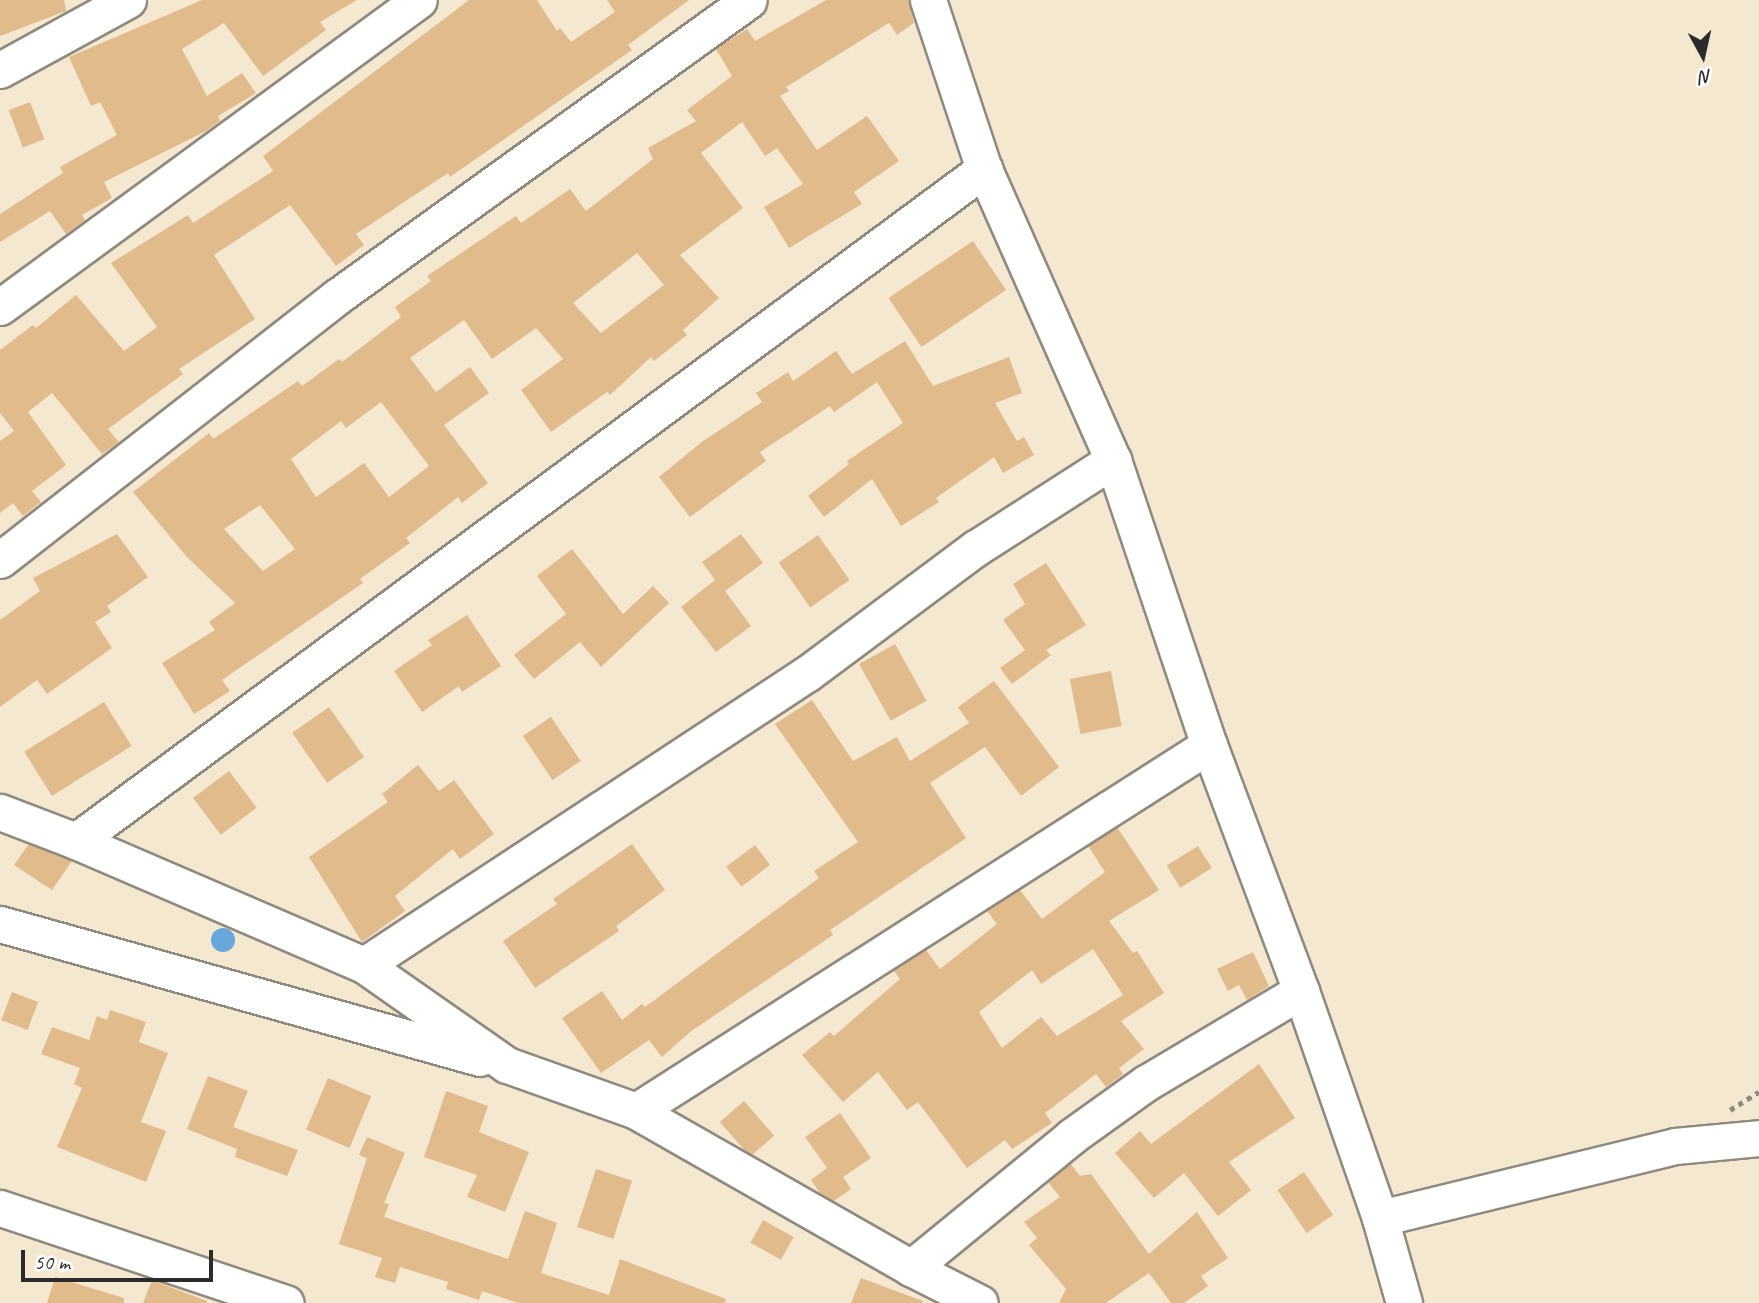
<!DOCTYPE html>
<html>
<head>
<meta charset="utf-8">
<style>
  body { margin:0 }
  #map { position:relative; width:1759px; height:1303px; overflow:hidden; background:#f4e8d0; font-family:Caveat,sans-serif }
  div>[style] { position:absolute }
  .water>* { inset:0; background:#68a7db }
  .round { border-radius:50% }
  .building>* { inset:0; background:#e2bb8c; transform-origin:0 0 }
  .path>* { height:4.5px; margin-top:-2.25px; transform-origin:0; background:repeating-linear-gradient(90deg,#908a7e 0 5px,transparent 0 10px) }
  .roads { filter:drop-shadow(2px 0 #908a7e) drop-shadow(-2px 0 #908a7e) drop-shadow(0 2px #908a7e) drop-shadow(0 -2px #908a7e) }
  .minor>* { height:35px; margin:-17.5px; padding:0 17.5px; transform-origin:17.5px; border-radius:17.5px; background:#fff }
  span { translate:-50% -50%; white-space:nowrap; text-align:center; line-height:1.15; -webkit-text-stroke:5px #fff; paint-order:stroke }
  .north { position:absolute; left:1668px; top:21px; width:70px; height:70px; -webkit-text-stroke:5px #fff; paint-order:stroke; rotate:172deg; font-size:19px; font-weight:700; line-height:28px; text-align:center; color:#2b2b2b }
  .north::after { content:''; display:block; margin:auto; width:24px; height:32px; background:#2b2b2b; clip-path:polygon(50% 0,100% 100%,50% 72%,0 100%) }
  .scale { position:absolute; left:21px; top:1250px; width:192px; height:32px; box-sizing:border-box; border:4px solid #2b2b2b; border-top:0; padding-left:9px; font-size:21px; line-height:24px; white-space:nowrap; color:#2b2b2b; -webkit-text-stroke:5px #fff; paint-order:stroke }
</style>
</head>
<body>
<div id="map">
  <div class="water">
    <div class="round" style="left:211px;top:928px;width:24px;height:24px"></div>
  </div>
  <div class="building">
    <div style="clip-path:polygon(0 0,64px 0,66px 11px,0 36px)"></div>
    <div style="clip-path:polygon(202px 0,357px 0,320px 22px,326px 30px,263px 76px,224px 23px,182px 49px,207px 96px,242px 73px,256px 93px,218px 116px,220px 121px,206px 131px,104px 182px,112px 198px,82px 215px,85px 220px,66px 234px,50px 211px,0 242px,0 214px,63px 173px,60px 167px,117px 135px,100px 102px,91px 106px,69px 57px)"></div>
    <div style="clip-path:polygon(469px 0,537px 0,557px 31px,560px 28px,571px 42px,615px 12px,607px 0,689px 0,628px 45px,632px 50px,450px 177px,448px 173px,356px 234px,364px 245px,336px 266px,290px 205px,214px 255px,255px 319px,179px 369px,183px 374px,108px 429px,119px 442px,102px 454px,52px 393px,28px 412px,66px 465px,32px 491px,41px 502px,23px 516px,13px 503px,0 513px,0 441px,14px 431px,0 413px,0 350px,33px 325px,36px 328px,76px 295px,124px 351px,157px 327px,111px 263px,188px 215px,193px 223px,273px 171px,263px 156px)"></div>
    <div style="clip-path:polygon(evenodd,826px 0,908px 0,914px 23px,897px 35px,889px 23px,786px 87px,789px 91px,780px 96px,817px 150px,867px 116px,899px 161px,854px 192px,862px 204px,789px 248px,764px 207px,803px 184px,777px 148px,765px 156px,742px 122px,701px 153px,743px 208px,680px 255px,719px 298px,683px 330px,687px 335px,654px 361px,651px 357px,610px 395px,607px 392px,551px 432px,521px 390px,563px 359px,536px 328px,492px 359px,464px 320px,410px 358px,436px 392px,470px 367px,489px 393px,444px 425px,488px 483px,462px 503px,458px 497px,406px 538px,410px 543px,360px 579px,363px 583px,222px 680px,230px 691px,194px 714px,162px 663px,215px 630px,209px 622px,235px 603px,187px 557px,133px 492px,209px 433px,213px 439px,298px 381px,302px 386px,339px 359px,342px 362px,401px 317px,395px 307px,431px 281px,427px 276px,516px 216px,521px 223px,570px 189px,586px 211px,653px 159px,648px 148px,696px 121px,687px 110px,732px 76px,716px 49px,747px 29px,755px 41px,826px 0,637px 253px,664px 285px,601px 333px,573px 303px,637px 253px,826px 0,381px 402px,429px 466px,389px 497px,364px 463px,316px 497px,291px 459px,341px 421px,346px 428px,381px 402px,826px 0,260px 505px,295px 549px,263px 571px,224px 529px,260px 505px)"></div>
    <div style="left:30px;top:102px;width:40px;height:23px;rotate:69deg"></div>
    <div style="left:973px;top:241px;width:59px;height:102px;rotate:56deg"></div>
    <div style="clip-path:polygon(905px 341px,933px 386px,1009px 357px,1022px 393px,995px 403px,1017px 441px,1024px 437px,1034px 455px,1003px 473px,994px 457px,936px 498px,939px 502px,901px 526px,872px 479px,824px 517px,808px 496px,849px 464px,847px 461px,903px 423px,877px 382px,834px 412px,830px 406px,760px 452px,766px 461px,690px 517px,659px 477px,703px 441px,762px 402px,756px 393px,788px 372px,793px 381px,836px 351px,852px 374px)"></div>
    <div style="clip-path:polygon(117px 534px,148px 577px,107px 606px,111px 612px,95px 622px,112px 648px,47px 694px,37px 680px,0 707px,0 620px,40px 591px,33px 578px)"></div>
    <div style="clip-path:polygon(741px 534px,763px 563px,725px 591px,751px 626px,716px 652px,681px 607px,715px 580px,702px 562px)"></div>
    <div style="left:818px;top:535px;width:55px;height:48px;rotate:55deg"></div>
    <div style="clip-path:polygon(572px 549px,623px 614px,653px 586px,669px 603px,601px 667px,580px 642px,534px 679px,514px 655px,566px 614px,537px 576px)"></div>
    <div style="clip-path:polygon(1046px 563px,1086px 625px,1046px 650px,1051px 655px,1012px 684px,1000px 668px,1025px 650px,1003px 620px,1025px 604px,1013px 584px)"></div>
    <div style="clip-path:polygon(467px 615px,501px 666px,462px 692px,459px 686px,422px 712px,394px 671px,432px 645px,428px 640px)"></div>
    <div style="left:895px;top:644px;width:65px;height:41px;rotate:61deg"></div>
    <div style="left:1111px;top:671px;width:56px;height:42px;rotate:79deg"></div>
    <div style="clip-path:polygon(994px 681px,1059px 767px,1021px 796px,985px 747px,930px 783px,966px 838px,830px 930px,833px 935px,690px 1032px,662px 1057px,649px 1040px,601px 1073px,562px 1018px,602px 991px,622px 1020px,642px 1004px,645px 1007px,819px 878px,814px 871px,858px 842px,775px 724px,812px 700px,853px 761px,897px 737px,910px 761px,969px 723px,958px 707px)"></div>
    <div style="left:104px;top:702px;width:52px;height:94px;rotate:58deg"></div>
    <div style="left:329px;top:707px;width:61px;height:45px;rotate:55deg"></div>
    <div style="left:551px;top:717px;width:53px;height:34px;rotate:56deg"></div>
    <div style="clip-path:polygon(418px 765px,439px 791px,454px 780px,494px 834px,460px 859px,453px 849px,395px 896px,405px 911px,362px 942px,309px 857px,388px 802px,382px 794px)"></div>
    <div style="left:229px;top:771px;width:46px;height:45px;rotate:53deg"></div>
    <div style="clip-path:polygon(evenodd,1117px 827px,1159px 890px,1109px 921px,1133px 953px,1137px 951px,1164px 993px,1121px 1021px,1144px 1049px,1119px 1068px,1123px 1074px,1106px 1087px,1096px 1074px,1045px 1113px,1052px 1123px,1012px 1149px,1005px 1140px,967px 1168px,918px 1102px,907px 1110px,878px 1072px,843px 1102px,802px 1055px,830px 1032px,834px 1036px,900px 979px,894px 971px,926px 950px,940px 969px,997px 924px,987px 911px,1020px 890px,1042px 919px,1105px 872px,1088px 846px,1117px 827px,1093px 949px,1123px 995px,1057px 1036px,1041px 1017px,1002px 1048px,979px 1012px,1032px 970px,1041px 984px,1093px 949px)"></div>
    <div style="clip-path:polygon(29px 844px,72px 861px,52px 890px,14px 865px)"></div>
    <div style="clip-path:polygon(632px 844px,665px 890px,616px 926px,619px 931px,535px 988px,503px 941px,557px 904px,553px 899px)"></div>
    <div style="left:755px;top:845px;width:25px;height:36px;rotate:53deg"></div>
    <div style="left:1198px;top:846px;width:26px;height:37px;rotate:58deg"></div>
    <div style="clip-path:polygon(1253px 952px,1269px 986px,1247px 1000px,1239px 985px,1228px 991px,1217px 969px)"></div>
    <div style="left:12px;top:992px;width:28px;height:30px;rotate:21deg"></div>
    <div style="clip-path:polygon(110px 1010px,146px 1022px,139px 1042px,168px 1053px,141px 1122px,166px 1131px,146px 1182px,57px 1147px,82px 1088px,74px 1084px,80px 1068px,41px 1054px,52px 1027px,89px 1040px,97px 1016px,107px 1020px)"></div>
    <div style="clip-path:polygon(1259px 1064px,1295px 1118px,1229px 1162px,1251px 1190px,1218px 1216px,1184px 1173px,1154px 1198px,1115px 1153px,1140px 1131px,1151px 1144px)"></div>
    <div style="clip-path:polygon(208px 1076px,248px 1091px,233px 1127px,298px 1150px,287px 1176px,235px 1157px,237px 1149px,187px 1129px)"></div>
    <div style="left:328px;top:1078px;width:47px;height:56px;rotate:23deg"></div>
    <div style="clip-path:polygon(446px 1091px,488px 1106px,479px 1132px,529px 1152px,505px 1212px,467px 1197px,477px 1175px,424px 1157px)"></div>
    <div style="left:744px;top:1101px;width:46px;height:32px;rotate:49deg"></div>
    <div style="clip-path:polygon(840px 1113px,871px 1158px,843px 1177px,851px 1189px,834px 1201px,820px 1193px,811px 1180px,827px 1168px,805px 1137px)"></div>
    <div style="clip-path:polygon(367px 1137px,405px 1153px,384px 1203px,389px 1204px,384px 1217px,508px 1259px,525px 1211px,557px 1223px,541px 1273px,609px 1295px,620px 1259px,726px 1299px,725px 1303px,518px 1303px,482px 1291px,479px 1300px,446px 1289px,448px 1282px,400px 1267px,395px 1283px,375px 1277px,382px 1258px,339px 1244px,367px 1158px,359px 1155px)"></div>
    <div style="clip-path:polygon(1070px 1163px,1080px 1176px,1091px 1174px,1149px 1254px,1197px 1212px,1228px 1258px,1201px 1276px,1208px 1286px,1184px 1303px,1171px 1303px,1149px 1273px,1106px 1303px,1059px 1303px,1066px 1289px,1029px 1245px,1037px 1238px,1024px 1222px,1060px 1197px,1048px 1182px)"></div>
    <div style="left:596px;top:1169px;width:38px;height:61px;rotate:18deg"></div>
    <div style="left:1304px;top:1172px;width:52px;height:32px;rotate:56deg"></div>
    <div style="left:763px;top:1220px;width:35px;height:26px;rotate:29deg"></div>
    <div style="clip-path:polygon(55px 1277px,124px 1298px,124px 1303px,47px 1303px)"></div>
    <div style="clip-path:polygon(861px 1278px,923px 1301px,922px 1303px,851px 1303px)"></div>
    <div style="clip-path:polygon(152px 1280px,207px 1301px,207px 1303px,143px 1303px)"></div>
  </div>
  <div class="path">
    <div style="left:1730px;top:1110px;width:34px;rotate:-32deg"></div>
  </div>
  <div class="roads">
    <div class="minor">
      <div style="left:928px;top:0;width:178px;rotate:71.7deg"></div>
      <div style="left:984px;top:169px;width:318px;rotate:66.1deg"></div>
      <div style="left:1113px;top:460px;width:301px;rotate:71.4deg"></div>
      <div style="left:1209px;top:745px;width:263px;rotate:69.5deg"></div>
      <div style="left:1301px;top:991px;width:240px;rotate:70.8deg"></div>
      <div style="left:1380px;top:1218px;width:88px;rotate:74.2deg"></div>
      <div style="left:0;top:70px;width:146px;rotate:-28.7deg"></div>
      <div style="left:0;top:307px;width:519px;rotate:-36.23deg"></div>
      <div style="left:0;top:560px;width:429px;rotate:-38deg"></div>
      <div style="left:338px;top:296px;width:506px;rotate:-35.76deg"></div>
      <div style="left:0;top:812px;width:81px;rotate:20.9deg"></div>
      <div style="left:76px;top:841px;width:314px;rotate:23.3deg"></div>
      <div style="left:364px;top:965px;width:174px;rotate:35deg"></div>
      <div style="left:507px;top:1065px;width:137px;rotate:19.6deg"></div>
      <div style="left:636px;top:1111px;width:317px;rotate:29.7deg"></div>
      <div style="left:911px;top:1268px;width:77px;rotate:26.9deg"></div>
      <div style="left:76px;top:841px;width:1130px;rotate:-36.5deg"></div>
      <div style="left:0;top:924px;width:498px;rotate:15.6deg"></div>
      <div style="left:364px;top:965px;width:531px;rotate:-33.33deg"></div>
      <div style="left:808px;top:673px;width:209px;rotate:-36.7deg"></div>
      <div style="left:976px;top:548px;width:163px;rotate:-32.7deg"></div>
      <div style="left:636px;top:1111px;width:680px;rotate:-32.57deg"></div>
      <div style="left:0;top:1208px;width:301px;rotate:18.4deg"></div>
      <div style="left:1380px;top:1218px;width:304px;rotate:-13.7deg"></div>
      <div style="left:1675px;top:1146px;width:84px;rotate:-5.4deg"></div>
      <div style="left:911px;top:1268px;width:208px;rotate:-39.3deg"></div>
      <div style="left:1072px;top:1136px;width:91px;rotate:-35.6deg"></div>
      <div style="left:1146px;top:1083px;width:180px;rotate:-30.7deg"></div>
    </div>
  </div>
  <div class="north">N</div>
  <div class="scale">50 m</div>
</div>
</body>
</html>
